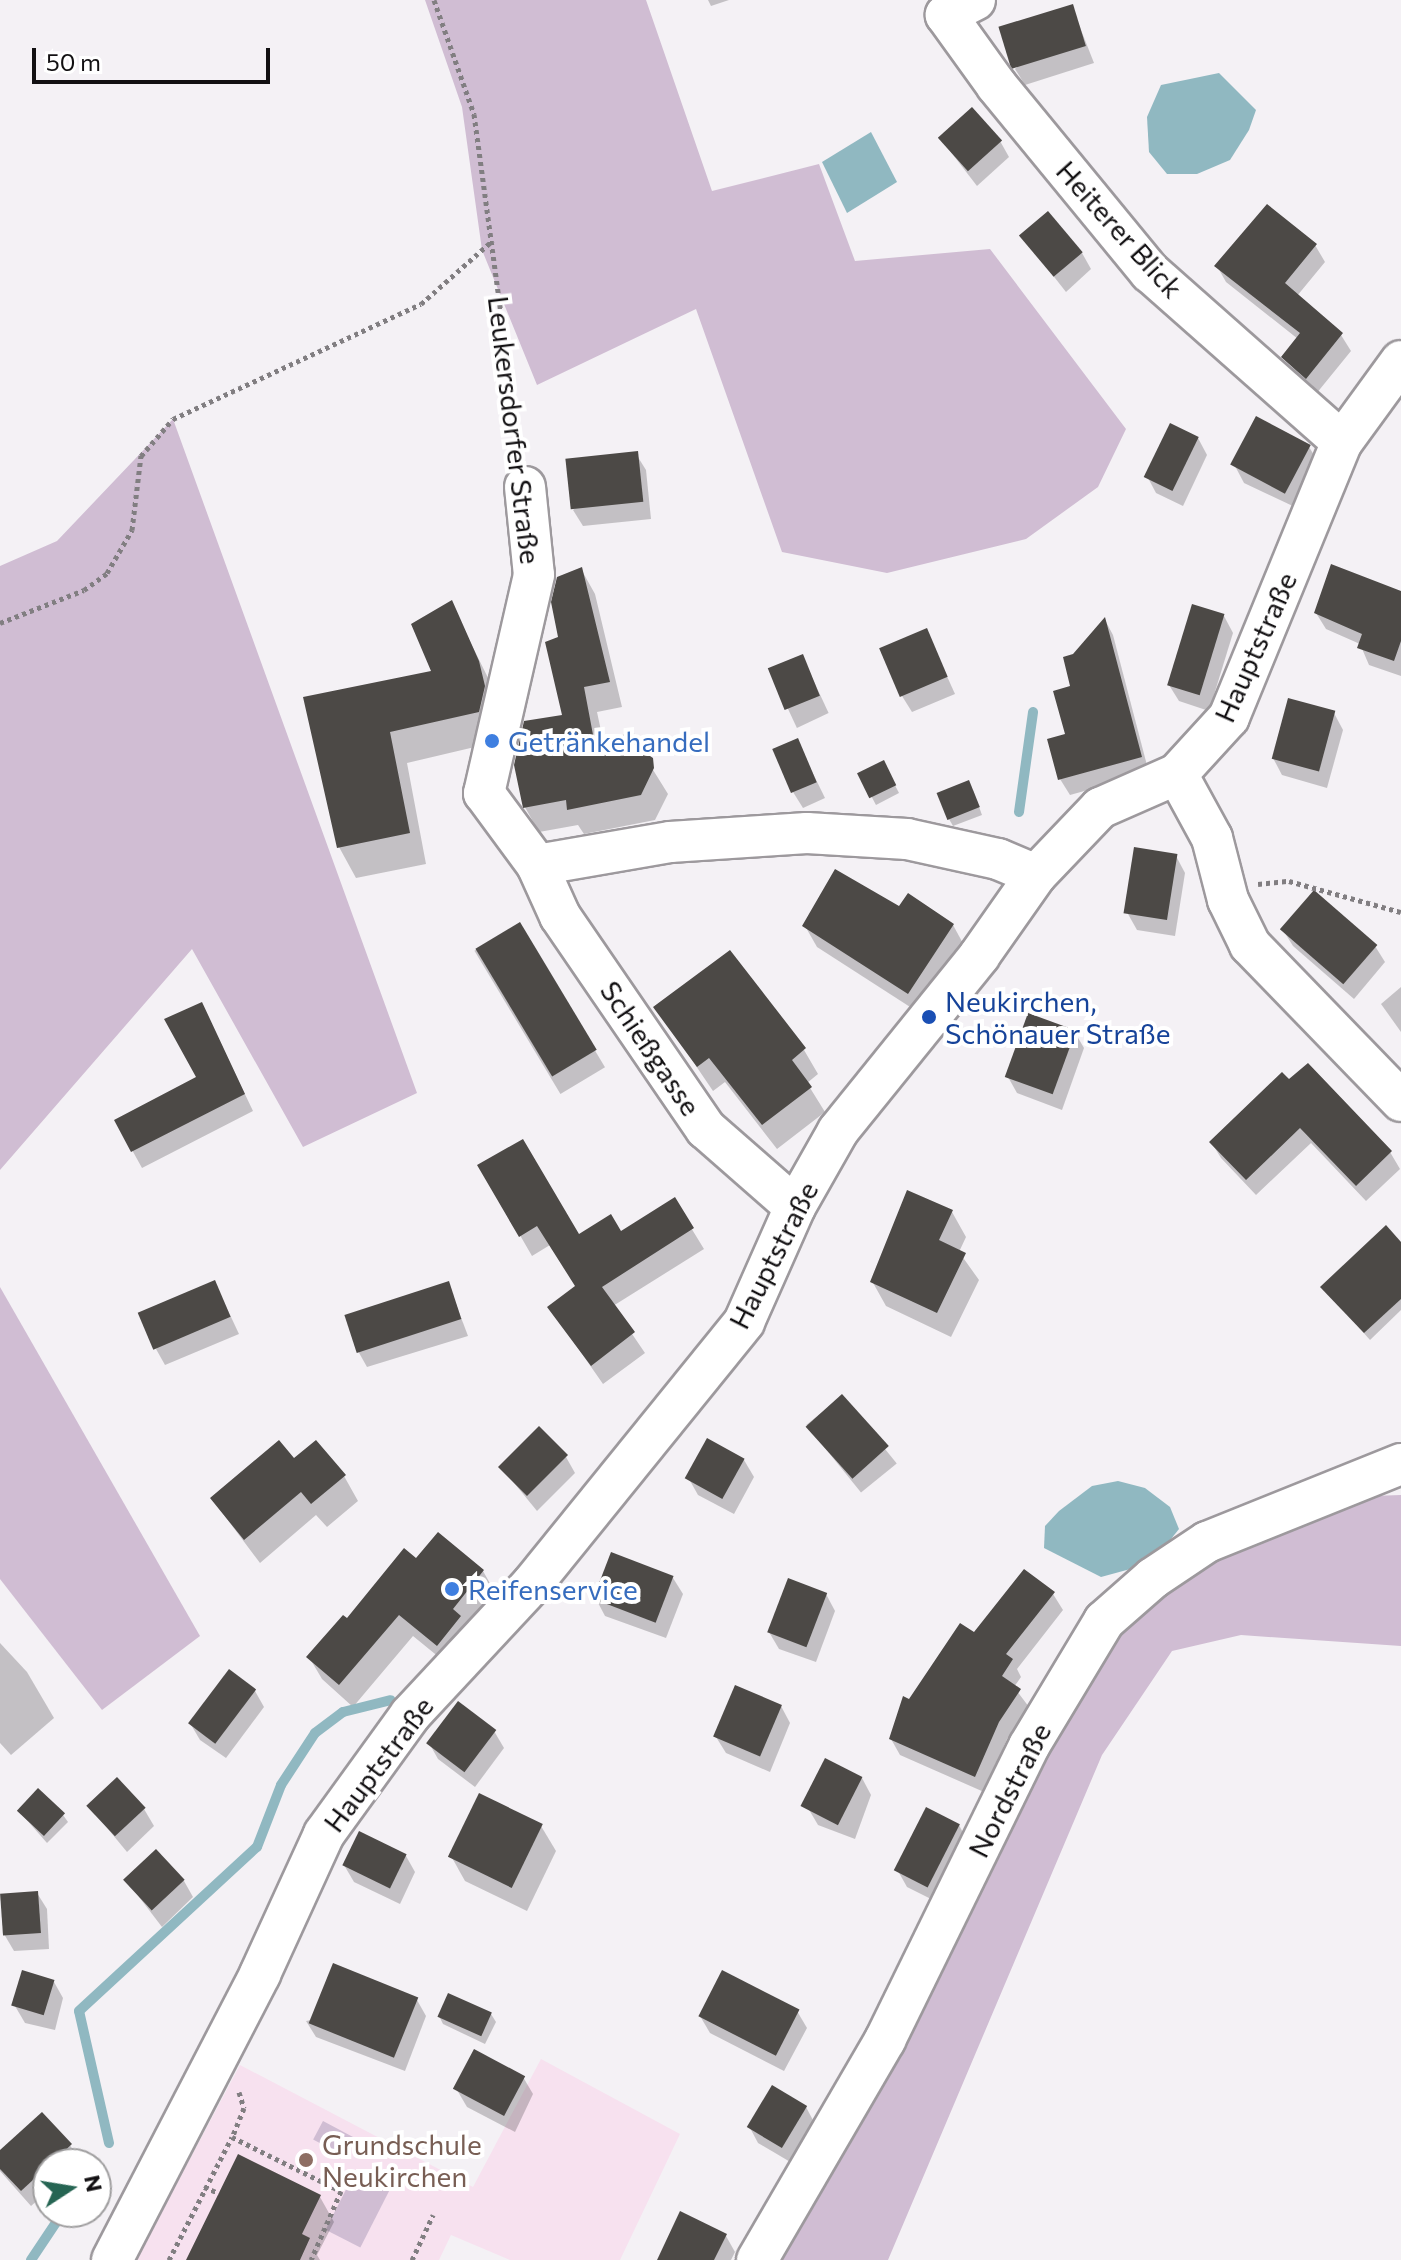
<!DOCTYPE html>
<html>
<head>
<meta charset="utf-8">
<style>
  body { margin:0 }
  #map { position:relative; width:1401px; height:2260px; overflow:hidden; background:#f4f1f5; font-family:Commissioner,sans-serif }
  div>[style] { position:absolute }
  .education>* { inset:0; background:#f7e1ef }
  .green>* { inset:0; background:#d0bdd3; transform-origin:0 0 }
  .water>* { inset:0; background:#90b8c1 }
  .shadow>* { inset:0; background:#0003; transform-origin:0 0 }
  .stream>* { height:10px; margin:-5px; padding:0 5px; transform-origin:5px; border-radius:5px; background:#90b8c1 }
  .building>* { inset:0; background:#4c4946; transform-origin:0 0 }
  .path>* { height:5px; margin-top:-2.5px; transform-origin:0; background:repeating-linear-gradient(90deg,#817e81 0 4px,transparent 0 8px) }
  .roads { filter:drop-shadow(2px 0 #9d999d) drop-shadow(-2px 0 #9d999d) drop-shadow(0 2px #9d999d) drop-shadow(0 -2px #9d999d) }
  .minor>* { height:40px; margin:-20px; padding:0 20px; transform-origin:20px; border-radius:20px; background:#fff }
  .dots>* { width:22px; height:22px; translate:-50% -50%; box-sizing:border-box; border:4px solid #fff; border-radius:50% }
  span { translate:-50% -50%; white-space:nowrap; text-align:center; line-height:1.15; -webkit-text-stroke:8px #fff; paint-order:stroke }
  .street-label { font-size:28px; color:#121012 }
  .shop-label { font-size:28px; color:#366cbe }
  .left { translate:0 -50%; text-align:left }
  .transit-label { font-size:28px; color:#164399 }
  .education-label { font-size:28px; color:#785e54 }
  .north { position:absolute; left:32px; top:2148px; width:80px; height:80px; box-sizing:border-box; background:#fff; border:2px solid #a09fa0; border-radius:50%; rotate:78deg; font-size:22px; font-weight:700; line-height:32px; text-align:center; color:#121012 }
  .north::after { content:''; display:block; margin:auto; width:28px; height:36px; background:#266553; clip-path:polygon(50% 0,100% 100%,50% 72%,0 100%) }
  .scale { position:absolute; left:32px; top:48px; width:238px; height:36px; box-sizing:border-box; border:4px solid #121012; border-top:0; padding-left:10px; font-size:24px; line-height:28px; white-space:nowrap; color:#121012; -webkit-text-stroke:6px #fff; paint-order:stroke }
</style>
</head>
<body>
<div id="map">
  <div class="education">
    <div style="clip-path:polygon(541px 2059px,680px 2134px,620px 2260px,510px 2260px,451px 2235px,439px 2260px,136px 2260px,240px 2065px,473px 2187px)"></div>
  </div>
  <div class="green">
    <div style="clip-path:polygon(425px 0,646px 0,712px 191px,819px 164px,855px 261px,990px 249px,1126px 429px,1098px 487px,1026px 539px,887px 573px,782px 552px,696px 309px,537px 385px,482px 250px,462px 107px)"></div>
    <div style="clip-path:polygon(173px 419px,417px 1093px,303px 1147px,192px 949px,0 1170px,0 566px,57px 541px)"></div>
    <div style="clip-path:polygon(0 1287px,200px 1636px,102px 1710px,0 1579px)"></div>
    <div style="clip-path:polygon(1401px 1495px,1401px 1646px,1241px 1635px,1172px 1651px,1102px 1755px,888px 2260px,779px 2260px,1033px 1752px,1115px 1629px,1208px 1551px,1342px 1497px)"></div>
    <div style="left:323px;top:2121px;width:34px;height:21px;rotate:28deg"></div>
    <div style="left:356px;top:2170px;width:39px;height:67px;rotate:27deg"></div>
  </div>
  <div class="water">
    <div style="clip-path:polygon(1219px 73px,1256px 110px,1249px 130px,1230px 160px,1197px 174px,1167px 174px,1149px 152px,1147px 117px,1161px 85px)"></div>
    <div style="clip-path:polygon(871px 132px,897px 182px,847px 213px,822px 162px)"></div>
    <div style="clip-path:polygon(1118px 1481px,1145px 1488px,1170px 1507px,1179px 1529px,1167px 1544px,1134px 1568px,1101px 1577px,1044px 1548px,1045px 1526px,1059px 1511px,1092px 1486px)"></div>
  </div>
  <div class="shadow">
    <div style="clip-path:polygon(708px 0,729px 0,711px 6px)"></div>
    <div style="clip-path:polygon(1072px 7px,1094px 63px,1025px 85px,1015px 69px)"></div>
    <div style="clip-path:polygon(940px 138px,1000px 141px,1009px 157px,977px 186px)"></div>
    <div style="clip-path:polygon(1022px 236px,1082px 253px,1091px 269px,1066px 292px)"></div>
    <div style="clip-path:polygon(1315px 245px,1325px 262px,1297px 296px,1341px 335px,1351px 351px,1316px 394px,1283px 357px,1298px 339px,1226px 282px,1217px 266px)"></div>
    <div style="clip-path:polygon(1198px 438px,1207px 455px,1183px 506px,1156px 493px,1147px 476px)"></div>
    <div style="clip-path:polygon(1309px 447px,1319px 463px,1297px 508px,1244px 483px,1235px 466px)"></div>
    <div style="clip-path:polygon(636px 454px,646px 470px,651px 519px,583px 526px,573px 510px)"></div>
    <div style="clip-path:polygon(581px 569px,595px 594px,622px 707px,597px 712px,603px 740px,632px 736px,668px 794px,655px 820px,584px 834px,578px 825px,539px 832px,522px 802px,516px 765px,564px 717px,561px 638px)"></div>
    <div style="clip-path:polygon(1401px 594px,1401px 676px,1369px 665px,1360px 644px,1326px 629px,1316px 613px)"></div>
    <div style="clip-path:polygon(451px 603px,496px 694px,496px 742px,407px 763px,426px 864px,356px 878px,339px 847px,305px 699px,434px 672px)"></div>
    <div style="clip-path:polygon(1224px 616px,1233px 633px,1209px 711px,1179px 701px,1169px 685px)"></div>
    <div style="clip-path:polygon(1105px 620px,1113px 635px,1149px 773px,1070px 795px,1060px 779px,1074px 655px)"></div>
    <div style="clip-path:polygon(926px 630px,955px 694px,912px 712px,902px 696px)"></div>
    <div style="left:802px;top:656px;width:63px;height:35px;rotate:65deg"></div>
    <div style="clip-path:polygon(1334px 713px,1343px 730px,1327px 788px,1282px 775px,1273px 758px)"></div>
    <div style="clip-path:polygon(797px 741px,825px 798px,803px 808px,793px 792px)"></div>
    <div style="clip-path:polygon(887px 770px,899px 793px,876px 805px,860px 775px)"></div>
    <div style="clip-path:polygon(973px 790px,982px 815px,953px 826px,949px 819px)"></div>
    <div style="clip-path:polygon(1176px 856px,1185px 873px,1175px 936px,1137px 930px,1128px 914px)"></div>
    <div style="clip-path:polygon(900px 908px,953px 925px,965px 947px,921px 1014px,817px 947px,805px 926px)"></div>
    <div style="left:519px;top:924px;width:167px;height:52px;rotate:59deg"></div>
    <div style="clip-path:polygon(1283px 930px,1375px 946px,1385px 962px,1354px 999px,1293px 946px)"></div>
    <div style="clip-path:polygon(1401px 987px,1401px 1032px,1381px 1004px)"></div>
    <div style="clip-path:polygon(656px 1007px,804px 1050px,818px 1074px,807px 1083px,825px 1112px,777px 1149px,725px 1082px,713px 1091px)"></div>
    <div style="clip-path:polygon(210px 1021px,253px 1111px,142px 1168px,116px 1121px,199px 1078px)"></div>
    <div style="clip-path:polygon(1074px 1031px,1084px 1048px,1062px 1110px,1017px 1093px,1008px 1077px)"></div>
    <div style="clip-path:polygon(1282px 1074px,1390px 1152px,1400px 1169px,1366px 1201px,1311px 1143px,1256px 1195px,1221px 1158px,1211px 1142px)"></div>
    <div style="clip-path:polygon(480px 1166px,578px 1237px,620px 1233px,674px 1200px,704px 1249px,613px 1306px,645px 1353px,603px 1384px,550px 1308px,577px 1287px,550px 1245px,532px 1256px)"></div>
    <div style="clip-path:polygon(952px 1212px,966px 1237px,959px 1252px,979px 1280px,951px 1337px,886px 1306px,872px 1281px)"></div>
    <div style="clip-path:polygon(1401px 1245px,1401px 1310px,1370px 1340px,1323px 1287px)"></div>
    <div style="clip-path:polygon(215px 1283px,239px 1334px,165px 1365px,156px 1349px)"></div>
    <div style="clip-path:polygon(448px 1283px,468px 1336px,367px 1367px,358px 1351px)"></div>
    <div style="left:842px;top:1396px;width:87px;height:46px;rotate:51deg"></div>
    <div style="clip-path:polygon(566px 1457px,575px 1473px,537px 1511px,501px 1467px)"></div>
    <div style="clip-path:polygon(744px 1460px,754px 1477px,734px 1514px,698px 1495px,689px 1479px)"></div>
    <div style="clip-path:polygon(294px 1461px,344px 1476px,358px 1501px,327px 1527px,316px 1515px,260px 1563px,212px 1499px)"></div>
    <div style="clip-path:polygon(417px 1561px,483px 1571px,496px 1594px,451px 1667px,413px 1636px,353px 1707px,322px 1679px,309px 1657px)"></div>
    <div style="clip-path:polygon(673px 1578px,683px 1594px,666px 1638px,605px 1616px,596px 1599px)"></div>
    <div style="clip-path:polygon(826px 1594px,835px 1611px,816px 1662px,779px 1649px,769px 1632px)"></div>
    <div style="clip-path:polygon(1053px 1594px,1063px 1610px,1017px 1669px,1021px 1677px,1014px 1687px,1029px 1707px,1007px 1739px,984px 1792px,900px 1755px,891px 1739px,910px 1702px,975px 1635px)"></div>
    <div style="clip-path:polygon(0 1643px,27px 1672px,54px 1718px,11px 1755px,0 1743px)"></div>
    <div style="clip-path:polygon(255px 1691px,264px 1707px,226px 1758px,200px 1740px,190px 1723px)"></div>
    <div style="clip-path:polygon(781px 1706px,790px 1723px,770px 1772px,726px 1753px,716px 1737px)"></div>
    <div style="clip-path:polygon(494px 1731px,504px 1748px,475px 1787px,438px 1759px,429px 1743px)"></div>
    <div style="clip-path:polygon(862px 1778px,871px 1795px,855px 1839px,818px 1825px,808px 1808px)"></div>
    <div style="clip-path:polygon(89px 1806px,144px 1809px,154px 1826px,127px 1852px)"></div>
    <div style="clip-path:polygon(18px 1810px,63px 1815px,68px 1822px,47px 1843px)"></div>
    <div style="clip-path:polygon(959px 1825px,968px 1842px,939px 1903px,907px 1887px,898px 1871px)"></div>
    <div style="clip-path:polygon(541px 1826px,556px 1851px,527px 1911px,465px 1881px,451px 1856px)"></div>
    <div style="clip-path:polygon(406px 1856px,415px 1872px,400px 1904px,354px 1882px,344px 1865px)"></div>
    <div style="clip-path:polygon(126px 1880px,184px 1881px,193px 1897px,162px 1927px)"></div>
    <div style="clip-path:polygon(37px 1893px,47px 1909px,49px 1949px,14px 1951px,4px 1934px)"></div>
    <div style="clip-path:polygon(54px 1982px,63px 1998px,55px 2030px,25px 2023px,15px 2006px)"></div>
    <div style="clip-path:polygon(417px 2000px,426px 2016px,405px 2071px,316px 2037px,306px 2021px)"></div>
    <div style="clip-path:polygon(797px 2011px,807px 2028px,784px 2071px,710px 2033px,700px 2016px)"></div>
    <div style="clip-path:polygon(491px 2014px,496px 2022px,485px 2044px,443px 2024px,439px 2016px)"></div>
    <div style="clip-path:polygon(523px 2077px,533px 2094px,515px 2132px,467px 2107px,457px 2090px)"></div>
    <div style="clip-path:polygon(806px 2107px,815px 2124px,792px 2163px,758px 2143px,749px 2126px)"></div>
    <div style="clip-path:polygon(70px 2145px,79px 2161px,48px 2164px,48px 2191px,31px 2206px,0 2171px,0 2153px)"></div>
    <div style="clip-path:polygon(320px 2197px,334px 2222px,317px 2255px,320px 2260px,188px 2260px)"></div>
    <div style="clip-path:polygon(726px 2236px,735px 2252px,731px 2260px,659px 2260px)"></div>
  </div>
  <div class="stream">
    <div style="left:1019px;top:812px;width:101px;rotate:-82deg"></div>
    <div style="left:109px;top:2143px;width:135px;rotate:-102.8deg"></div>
    <div style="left:79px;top:2011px;width:242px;rotate:-42.7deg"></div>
    <div style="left:257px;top:1847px;width:66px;rotate:-68.8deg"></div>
    <div style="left:281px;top:1785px;width:62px;rotate:-56.8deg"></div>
    <div style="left:315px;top:1733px;width:35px;rotate:-37deg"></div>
    <div style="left:343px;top:1712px;width:49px;rotate:-14deg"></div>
    <div style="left:31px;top:2260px;width:58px;rotate:-56.3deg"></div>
  </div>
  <div class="building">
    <div style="left:1073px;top:4px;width:44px;height:78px;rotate:73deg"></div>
    <div style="left:972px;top:107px;width:45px;height:46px;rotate:48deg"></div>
    <div style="clip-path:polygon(1267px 204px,1317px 244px,1285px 283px,1343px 333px,1306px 379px,1281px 357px,1300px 333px,1214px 266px)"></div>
    <div style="left:1048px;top:211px;width:54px;height:38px;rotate:50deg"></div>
    <div style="left:1256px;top:416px;width:62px;height:55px;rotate:28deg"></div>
    <div style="left:1170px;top:423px;width:32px;height:60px;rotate:26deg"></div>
    <div style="left:638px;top:451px;width:51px;height:73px;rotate:84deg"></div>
    <div style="clip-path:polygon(1331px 564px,1401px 591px,1401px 641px,1394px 661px,1357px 648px,1362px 634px,1314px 613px)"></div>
    <div style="clip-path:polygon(582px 567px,610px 682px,584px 687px,594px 740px,634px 733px,635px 746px,653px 758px,654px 768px,641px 795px,567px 810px,566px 800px,523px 808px,514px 765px,524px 721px,562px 715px,545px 642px,558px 637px,551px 602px,557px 577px)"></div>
    <div style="clip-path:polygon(452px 600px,479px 661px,485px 686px,479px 712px,390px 732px,410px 833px,337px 848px,303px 697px,431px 671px,411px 624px)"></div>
    <div style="left:1192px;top:604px;width:34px;height:85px;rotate:17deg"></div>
    <div style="clip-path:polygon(1105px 617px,1142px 757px,1058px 780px,1047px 739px,1065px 734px,1053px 691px,1070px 686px,1063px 657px,1073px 654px)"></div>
    <div style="left:927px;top:628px;width:53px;height:52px;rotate:67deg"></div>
    <div style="left:803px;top:654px;width:45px;height:38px;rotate:68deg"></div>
    <div style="left:1288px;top:698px;width:49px;height:63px;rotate:15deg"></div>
    <div style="left:798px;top:738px;width:48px;height:28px;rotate:67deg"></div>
    <div style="left:884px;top:760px;width:28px;height:30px;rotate:64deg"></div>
    <div style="left:969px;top:780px;width:29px;height:35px;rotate:68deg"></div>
    <div style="left:1134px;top:847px;width:44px;height:67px;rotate:9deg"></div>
    <div style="clip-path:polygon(835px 869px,899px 906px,908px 893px,954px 924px,908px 994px,802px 926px)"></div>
    <div style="left:1314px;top:890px;width:84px;height:52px;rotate:41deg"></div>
    <div style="left:520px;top:922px;width:149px;height:52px;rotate:59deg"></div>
    <div style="clip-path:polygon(730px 950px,806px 1048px,792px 1060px,812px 1087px,762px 1125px,709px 1058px,697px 1067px,653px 1007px)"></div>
    <div style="clip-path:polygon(202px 1002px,245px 1094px,131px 1152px,114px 1120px,196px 1077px,164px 1019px)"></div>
    <div style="left:1028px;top:1013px;width:51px;height:68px;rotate:20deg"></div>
    <div style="clip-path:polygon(1308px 1063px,1392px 1151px,1356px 1186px,1300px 1128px,1246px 1180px,1209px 1142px,1282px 1072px,1289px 1079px)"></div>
    <div style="clip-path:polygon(523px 1139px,579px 1234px,611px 1214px,621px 1231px,675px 1197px,694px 1228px,602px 1287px,635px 1332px,591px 1366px,547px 1307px,575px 1286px,537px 1226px,519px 1237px,477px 1165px)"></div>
    <div style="clip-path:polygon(907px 1190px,953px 1210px,939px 1240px,966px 1253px,937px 1313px,870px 1282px)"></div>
    <div style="clip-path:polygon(1386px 1225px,1401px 1242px,1401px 1299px,1364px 1333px,1320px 1287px)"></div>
    <div style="left:215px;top:1280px;width:40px;height:84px;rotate:67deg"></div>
    <div style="left:449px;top:1281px;width:40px;height:110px;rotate:72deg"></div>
    <div style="left:842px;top:1394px;width:70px;height:49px;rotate:48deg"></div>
    <div style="left:539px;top:1426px;width:41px;height:58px;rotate:45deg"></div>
    <div style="left:707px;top:1438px;width:43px;height:46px;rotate:29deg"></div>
    <div style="clip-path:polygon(279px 1440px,294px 1458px,316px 1440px,346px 1475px,311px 1504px,301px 1492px,244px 1540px,210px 1498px)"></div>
    <div style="clip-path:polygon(438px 1532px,484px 1570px,453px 1609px,461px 1616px,437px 1646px,399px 1615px,339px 1685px,306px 1657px,343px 1615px,347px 1618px,404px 1548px,416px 1558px)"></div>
    <div style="left:611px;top:1552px;width:67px;height:50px;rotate:21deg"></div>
    <div style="clip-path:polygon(1024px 1569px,1055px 1592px,1006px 1654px,1013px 1659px,1002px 1676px,1021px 1689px,999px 1722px,975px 1777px,889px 1739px,903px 1696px,909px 1699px,960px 1623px,974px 1632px)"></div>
    <div style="left:788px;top:1578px;width:42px;height:58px;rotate:21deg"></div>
    <div style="left:229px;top:1669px;width:34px;height:68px;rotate:37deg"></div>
    <div style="left:735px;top:1685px;width:51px;height:56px;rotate:23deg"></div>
    <div style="left:458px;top:1701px;width:48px;height:53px;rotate:37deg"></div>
    <div style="left:825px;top:1758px;width:42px;height:54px;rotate:27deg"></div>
    <div style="left:117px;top:1777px;width:42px;height:42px;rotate:47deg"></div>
    <div style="left:38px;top:1788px;width:37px;height:31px;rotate:43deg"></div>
    <div style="left:479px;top:1793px;width:71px;height:71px;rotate:26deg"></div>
    <div style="left:926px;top:1807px;width:38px;height:71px;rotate:27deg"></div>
    <div style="left:359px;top:1831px;width:53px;height:38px;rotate:26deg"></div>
    <div style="left:156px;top:1849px;width:42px;height:45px;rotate:47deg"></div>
    <div style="left:38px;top:1891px;width:42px;height:38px;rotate:86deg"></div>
    <div style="left:333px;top:1963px;width:92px;height:65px;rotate:22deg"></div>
    <div style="left:22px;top:1970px;width:34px;height:37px;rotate:17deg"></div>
    <div style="left:722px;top:1970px;width:87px;height:52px;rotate:27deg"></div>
    <div style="left:448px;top:1993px;width:48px;height:26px;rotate:24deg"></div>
    <div style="left:474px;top:2049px;width:58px;height:45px;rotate:28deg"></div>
    <div style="left:772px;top:2085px;width:41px;height:49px;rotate:31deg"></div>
    <div style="clip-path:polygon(42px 2112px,72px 2144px,21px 2191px,0 2169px,0 2150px)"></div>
    <div style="clip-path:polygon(238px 2154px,321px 2195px,302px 2234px,310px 2238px,300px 2260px,186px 2260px)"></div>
    <div style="clip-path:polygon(680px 2211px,727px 2234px,714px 2260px,657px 2260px)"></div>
  </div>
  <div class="path">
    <div style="left:434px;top:0;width:121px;rotate:70.7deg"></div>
    <div style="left:474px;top:114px;width:343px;rotate:82.3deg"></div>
    <div style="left:0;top:623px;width:90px;rotate:-21.4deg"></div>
    <div style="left:84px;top:590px;width:29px;rotate:-36deg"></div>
    <div style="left:107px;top:573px;width:50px;rotate:-59.8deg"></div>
    <div style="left:132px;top:530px;width:75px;rotate:-83.1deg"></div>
    <div style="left:141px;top:456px;width:49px;rotate:-49.1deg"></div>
    <div style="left:173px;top:419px;width:273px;rotate:-24.9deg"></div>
    <div style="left:421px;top:304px;width:96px;rotate:-41.6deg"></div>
    <div style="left:1258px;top:884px;width:31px;rotate:-6deg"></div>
    <div style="left:1289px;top:881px;width:116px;rotate:15.5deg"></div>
    <div style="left:239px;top:2092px;width:17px;rotate:73deg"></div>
    <div style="left:244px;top:2108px;width:31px;rotate:112deg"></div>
    <div style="left:232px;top:2137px;width:122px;rotate:26.4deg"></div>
    <div style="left:341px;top:2191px;width:75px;rotate:113.5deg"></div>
    <div style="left:204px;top:2187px;width:16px;rotate:22deg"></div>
    <div style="left:169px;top:2260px;width:138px;rotate:-62.9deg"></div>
    <div style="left:412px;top:2260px;width:50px;rotate:-65deg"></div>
  </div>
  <div class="roads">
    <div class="minor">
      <div style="left:975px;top:0;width:33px;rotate:153deg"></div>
      <div style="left:946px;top:15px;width:87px;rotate:54.3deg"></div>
      <div style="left:997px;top:86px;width:241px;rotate:50.6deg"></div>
      <div style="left:1150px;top:272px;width:256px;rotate:41.5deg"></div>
      <div style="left:525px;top:487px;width:88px;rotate:84.2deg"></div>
      <div style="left:534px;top:575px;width:224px;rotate:102.9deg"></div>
      <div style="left:484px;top:793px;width:89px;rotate:53.6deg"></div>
      <div style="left:537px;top:865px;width:56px;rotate:65.7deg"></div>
      <div style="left:560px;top:916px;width:258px;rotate:55.6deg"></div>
      <div style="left:706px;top:1129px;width:118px;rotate:41.2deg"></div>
      <div style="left:1177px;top:774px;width:73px;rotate:61.3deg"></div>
      <div style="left:1212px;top:838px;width:64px;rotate:75.5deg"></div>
      <div style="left:1228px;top:900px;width:50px;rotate:63.9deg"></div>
      <div style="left:1250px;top:945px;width:217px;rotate:45.9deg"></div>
      <div style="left:537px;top:865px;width:135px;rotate:-9.8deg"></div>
      <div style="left:670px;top:842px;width:137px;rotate:-3.8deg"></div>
      <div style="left:807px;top:833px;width:100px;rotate:3.4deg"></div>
      <div style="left:907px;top:839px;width:93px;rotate:12.4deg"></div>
      <div style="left:998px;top:859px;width:41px;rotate:22.8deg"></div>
      <div style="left:112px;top:2260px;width:322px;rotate:-62.6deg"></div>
      <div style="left:260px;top:1974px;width:154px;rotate:-65.4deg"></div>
      <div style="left:324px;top:1834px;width:147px;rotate:-54.1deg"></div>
      <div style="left:410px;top:1715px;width:179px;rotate:-47deg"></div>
      <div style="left:532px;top:1584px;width:337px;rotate:-51deg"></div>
      <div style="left:744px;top:1322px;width:126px;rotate:-66.1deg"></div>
      <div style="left:795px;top:1207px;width:87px;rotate:-60.5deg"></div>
      <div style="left:838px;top:1131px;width:225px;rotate:-51.1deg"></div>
      <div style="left:979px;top:956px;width:99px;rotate:-54.9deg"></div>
      <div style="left:1036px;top:875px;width:93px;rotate:-46.3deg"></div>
      <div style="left:1100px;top:808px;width:84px;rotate:-23.8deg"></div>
      <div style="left:1177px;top:774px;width:77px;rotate:-47.6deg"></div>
      <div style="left:1229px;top:717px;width:297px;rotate:-67.7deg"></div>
      <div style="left:1342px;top:442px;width:100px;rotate:-53.9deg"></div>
      <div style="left:757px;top:2260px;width:255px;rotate:-59.8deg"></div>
      <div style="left:885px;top:2040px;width:327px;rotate:-63.9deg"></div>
      <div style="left:1029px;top:1746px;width:146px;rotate:-59deg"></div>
      <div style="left:1104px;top:1621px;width:65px;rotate:-41.3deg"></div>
      <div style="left:1153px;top:1578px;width:65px;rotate:-33.7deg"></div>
      <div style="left:1207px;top:1542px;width:209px;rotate:-21.9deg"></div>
    </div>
  </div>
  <div class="dots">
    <div style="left:492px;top:741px;background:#3f7fe0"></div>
    <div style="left:929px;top:1017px;background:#1a4fb4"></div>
    <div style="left:452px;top:1589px;background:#3f7fe0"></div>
    <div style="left:306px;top:2160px;background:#8d6e63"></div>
  </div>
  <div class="street-label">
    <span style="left:1120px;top:229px;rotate:48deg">Heiterer Blick</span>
    <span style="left:515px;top:430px;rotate:83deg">Leukersdorfer Straße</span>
    <span style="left:1255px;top:647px;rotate:-66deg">Hauptstraße</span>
    <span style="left:651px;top:1048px;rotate:56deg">Schießgasse</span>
    <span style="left:773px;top:1255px;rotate:-63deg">Hauptstraße</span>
    <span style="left:378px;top:1764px;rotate:-53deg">Hauptstraße</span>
    <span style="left:1009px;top:1790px;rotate:-63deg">Nordstraße</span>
  </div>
  <div class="shop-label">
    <span class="left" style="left:508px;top:741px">Getränkehandel</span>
    <span class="left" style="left:468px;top:1589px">Reifenservice</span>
  </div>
  <div class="transit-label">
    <span class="left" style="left:945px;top:1017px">Neukirchen,<br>Schönauer Straße</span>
  </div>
  <div class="education-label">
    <span class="left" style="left:322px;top:2160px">Grundschule<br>Neukirchen</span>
  </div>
  <div class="north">N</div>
  <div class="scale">50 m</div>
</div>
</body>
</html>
